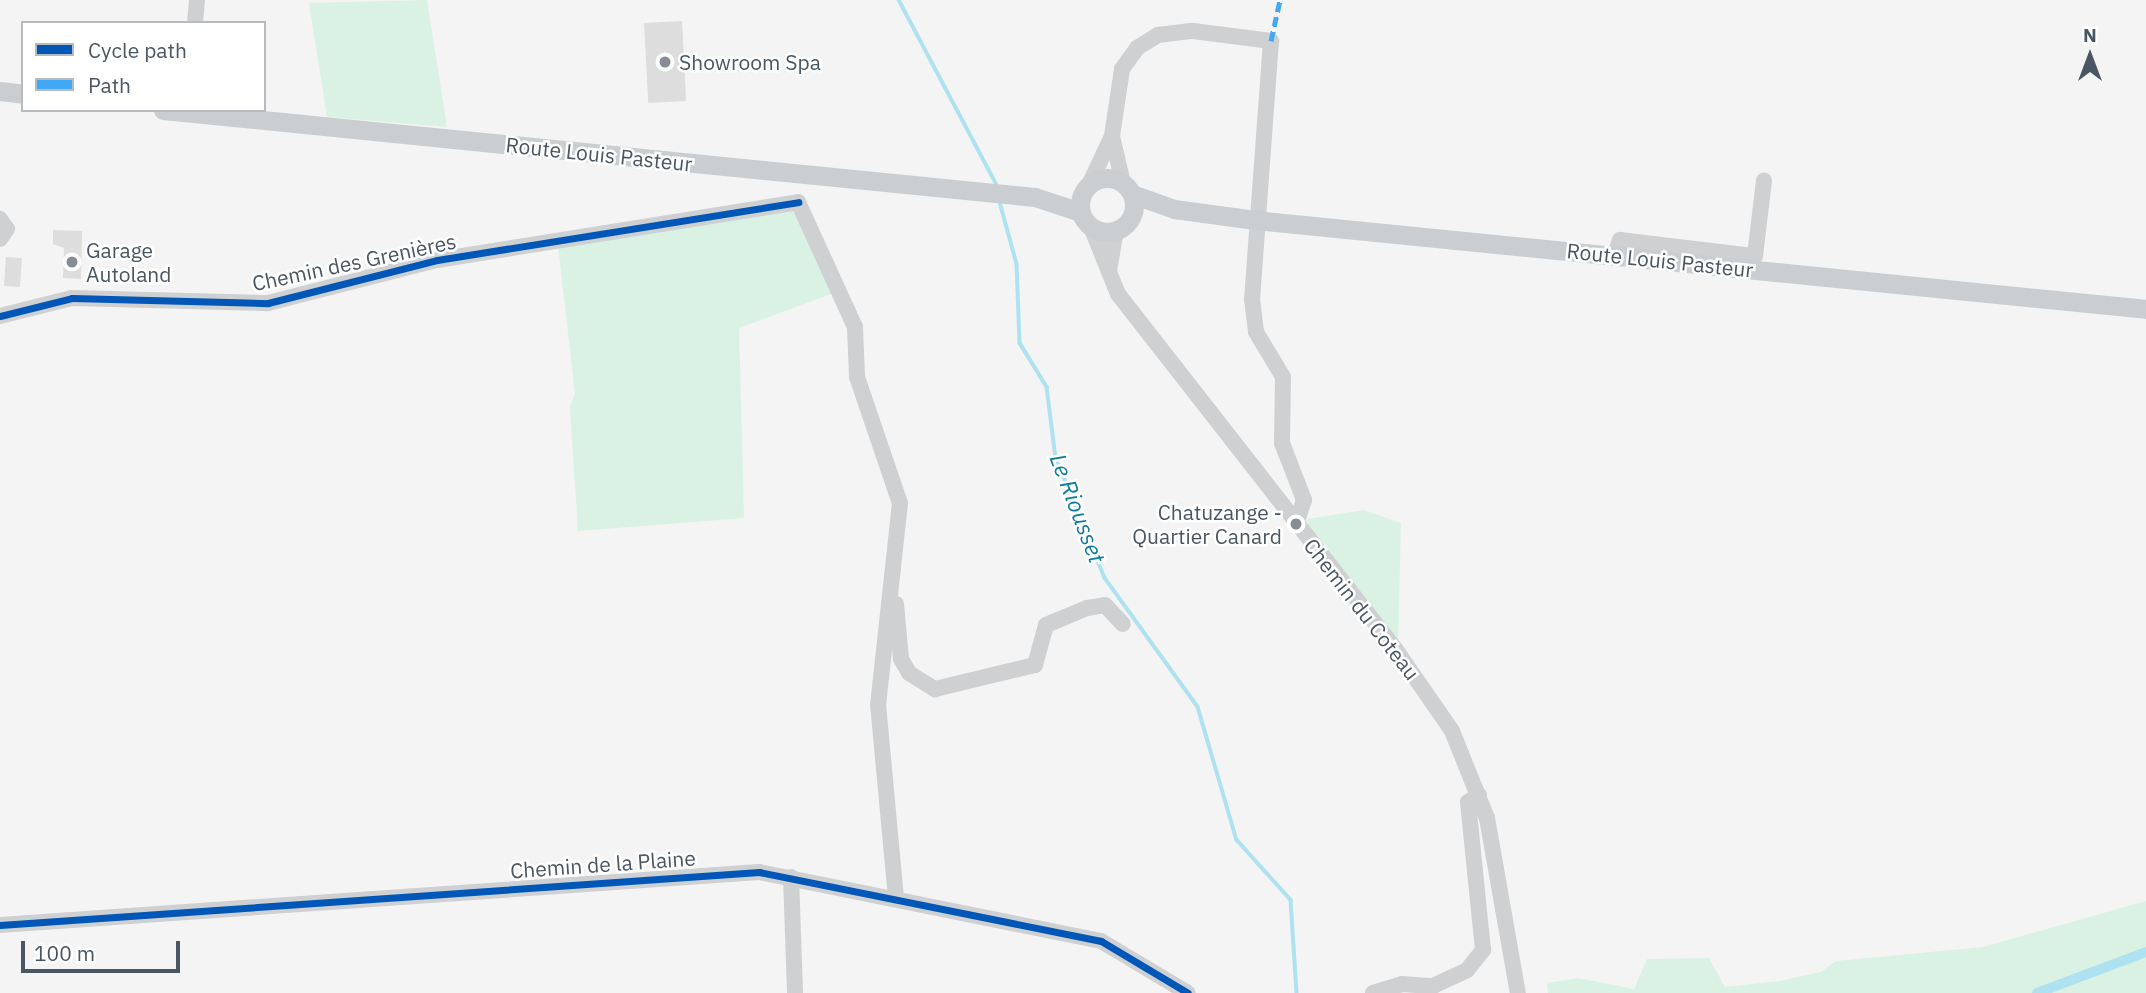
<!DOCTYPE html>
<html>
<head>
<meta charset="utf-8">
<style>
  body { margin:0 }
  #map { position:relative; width:2146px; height:993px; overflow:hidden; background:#f4f4f4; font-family:"IBM Plex Sans",sans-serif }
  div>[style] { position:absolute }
  .green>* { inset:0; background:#d9f2e3 }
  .stream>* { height:3.5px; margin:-1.75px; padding:0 1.75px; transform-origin:1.75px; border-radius:1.75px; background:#aee2f0 }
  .canal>* { height:10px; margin:-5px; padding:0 5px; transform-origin:5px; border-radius:5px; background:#aee2f0 }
  .building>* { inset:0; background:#ddddde; transform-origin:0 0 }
  .minor>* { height:16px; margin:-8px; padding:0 8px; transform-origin:8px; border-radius:8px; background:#ced0d2 }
  .major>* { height:19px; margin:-9.5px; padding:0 9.5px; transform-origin:9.5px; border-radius:9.5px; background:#caced1 }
  .major>.ring { margin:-9.5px; padding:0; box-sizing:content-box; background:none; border:19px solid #caced1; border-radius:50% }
  .quiet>* { height:5px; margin-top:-2.5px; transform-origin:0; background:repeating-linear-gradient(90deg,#3fa9f5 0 10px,transparent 0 15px) }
  .cycleway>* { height:7px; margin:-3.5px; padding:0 3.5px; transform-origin:3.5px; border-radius:3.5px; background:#0057b8 }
  .dots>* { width:19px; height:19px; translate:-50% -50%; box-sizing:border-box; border:4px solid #fff; border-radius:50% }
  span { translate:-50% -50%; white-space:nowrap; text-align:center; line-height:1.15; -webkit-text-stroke:5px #fff; paint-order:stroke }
  .poi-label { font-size:21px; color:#4a5661 }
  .left { translate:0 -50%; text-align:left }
  .right { translate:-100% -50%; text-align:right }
  .street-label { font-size:21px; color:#4a5661 }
  .water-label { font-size:23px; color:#0c7c9b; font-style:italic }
  .legend { position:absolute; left:21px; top:21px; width:245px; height:91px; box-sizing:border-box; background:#fff; border:2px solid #b7bbc0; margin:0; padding:9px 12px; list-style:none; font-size:21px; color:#4a5661 }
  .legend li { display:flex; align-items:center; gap:14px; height:35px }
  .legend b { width:35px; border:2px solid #b7bbc0 }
  .north { position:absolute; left:2055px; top:21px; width:70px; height:70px; -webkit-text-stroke:5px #fff; paint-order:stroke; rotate:0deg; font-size:19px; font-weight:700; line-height:28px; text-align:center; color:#4a5661 }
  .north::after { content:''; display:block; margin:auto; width:24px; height:32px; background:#4a5661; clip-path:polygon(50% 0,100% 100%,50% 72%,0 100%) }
  .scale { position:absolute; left:21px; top:941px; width:159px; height:32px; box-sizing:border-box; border:4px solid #4a5661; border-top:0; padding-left:9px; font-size:21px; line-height:24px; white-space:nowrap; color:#4a5661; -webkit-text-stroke:5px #fff; paint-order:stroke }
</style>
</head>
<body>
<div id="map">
  <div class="green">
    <div style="clip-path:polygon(427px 0,447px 127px,327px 117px,309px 3px)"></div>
    <div style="clip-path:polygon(800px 208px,834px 293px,739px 328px,744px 518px,578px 531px,570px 407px,575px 393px,558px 246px)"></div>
    <div style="clip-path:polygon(1364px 510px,1401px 523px,1398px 641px,1309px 529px,1307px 519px)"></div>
    <div style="clip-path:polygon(2146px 901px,2146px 993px,1548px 993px,1547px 983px,1578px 978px,1634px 989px,1647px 959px,1709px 958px,1725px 987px,1780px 981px,1821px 972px,1836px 961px,1983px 947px)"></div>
  </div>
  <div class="stream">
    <div style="left:899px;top:0;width:212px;rotate:62.1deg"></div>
    <div style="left:1000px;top:202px;width:64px;rotate:74.7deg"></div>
    <div style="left:1017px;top:264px;width:79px;rotate:87.8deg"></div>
    <div style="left:1020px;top:343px;width:52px;rotate:58.5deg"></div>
    <div style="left:1047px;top:387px;width:72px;rotate:82.8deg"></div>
    <div style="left:1056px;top:458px;width:130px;rotate:67.8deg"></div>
    <div style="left:1105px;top:578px;width:159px;rotate:54.2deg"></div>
    <div style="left:1198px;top:707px;width:139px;rotate:73.7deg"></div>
    <div style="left:1237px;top:840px;width:81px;rotate:48deg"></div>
    <div style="left:1291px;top:900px;width:93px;rotate:86.3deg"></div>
  </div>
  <div class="canal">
    <div style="left:2037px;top:993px;width:116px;rotate:-20.6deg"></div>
  </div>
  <div class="building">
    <div style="left:682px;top:21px;width:80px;height:38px;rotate:87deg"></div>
    <div style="clip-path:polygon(53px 230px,82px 231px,81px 279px,63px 278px,64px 248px,53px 244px)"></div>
    <div style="left:6px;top:257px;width:16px;height:29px;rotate:4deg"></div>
  </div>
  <div class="minor">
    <div style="left:195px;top:23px;width:23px;rotate:-85deg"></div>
    <div style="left:1112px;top:136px;width:48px;rotate:76.8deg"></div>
    <div style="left:1090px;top:183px;width:52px;rotate:-64.9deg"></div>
    <div style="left:1112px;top:136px;width:68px;rotate:-81.5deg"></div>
    <div style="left:1122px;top:69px;width:26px;rotate:-54deg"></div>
    <div style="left:1137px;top:48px;width:25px;rotate:-32deg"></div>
    <div style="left:1158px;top:35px;width:35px;rotate:-7deg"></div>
    <div style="left:1193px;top:31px;width:79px;rotate:7.3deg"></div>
    <div style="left:1271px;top:41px;width:259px;rotate:94.2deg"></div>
    <div style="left:1252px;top:299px;width:33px;rotate:83deg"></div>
    <div style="left:1256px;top:332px;width:52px;rotate:59deg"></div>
    <div style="left:1283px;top:377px;width:66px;rotate:90.9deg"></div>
    <div style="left:1282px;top:443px;width:61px;rotate:68.9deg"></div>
    <div style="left:1304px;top:500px;width:25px;rotate:108deg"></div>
    <div style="left:0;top:219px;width:12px;rotate:55deg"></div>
    <div style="left:7px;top:229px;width:12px;rotate:125deg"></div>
    <div style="left:1091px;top:227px;width:72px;rotate:68.1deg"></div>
    <div style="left:1118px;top:294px;width:452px;rotate:52deg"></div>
    <div style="left:1396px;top:650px;width:98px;rotate:55.3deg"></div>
    <div style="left:1452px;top:731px;width:94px;rotate:68.1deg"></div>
    <div style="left:1487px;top:818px;width:178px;rotate:80deg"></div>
    <div style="left:1615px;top:256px;width:17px;rotate:-73deg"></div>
    <div style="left:1620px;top:240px;width:136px;rotate:6.8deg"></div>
    <div style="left:1755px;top:256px;width:76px;rotate:-83.2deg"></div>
    <div style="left:1109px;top:271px;width:42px;rotate:-80.3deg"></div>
    <div style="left:0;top:316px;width:74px;rotate:-14deg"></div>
    <div style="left:72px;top:298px;width:196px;rotate:1.5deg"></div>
    <div style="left:268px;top:303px;width:174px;rotate:-14.3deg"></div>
    <div style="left:437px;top:260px;width:366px;rotate:-9.1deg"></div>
    <div style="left:798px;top:202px;width:137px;rotate:65.5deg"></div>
    <div style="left:855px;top:327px;width:50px;rotate:87.7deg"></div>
    <div style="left:857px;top:377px;width:133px;rotate:71.2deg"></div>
    <div style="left:900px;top:503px;width:202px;rotate:96.2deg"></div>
    <div style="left:878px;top:704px;width:194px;rotate:84.7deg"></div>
    <div style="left:896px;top:604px;width:55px;rotate:84.8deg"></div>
    <div style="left:901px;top:659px;width:16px;rotate:60deg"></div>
    <div style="left:909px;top:673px;width:31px;rotate:32deg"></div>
    <div style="left:935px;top:689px;width:103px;rotate:-13.5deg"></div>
    <div style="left:1035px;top:665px;width:41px;rotate:-74.6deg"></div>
    <div style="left:1046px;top:625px;width:44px;rotate:-22.5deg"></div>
    <div style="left:1087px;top:608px;width:18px;rotate:-9deg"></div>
    <div style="left:1105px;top:605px;width:26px;rotate:47deg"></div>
    <div style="left:791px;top:877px;width:116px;rotate:88deg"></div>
    <div style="left:0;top:925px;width:761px;rotate:-3.99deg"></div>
    <div style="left:759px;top:872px;width:349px;rotate:11.4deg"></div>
    <div style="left:1101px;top:941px;width:101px;rotate:30.9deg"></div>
    <div style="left:1373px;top:993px;width:30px;rotate:-17deg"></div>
    <div style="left:1402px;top:984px;width:31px;rotate:4deg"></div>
    <div style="left:1433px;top:986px;width:38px;rotate:-25deg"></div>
    <div style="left:1467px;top:970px;width:26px;rotate:-51deg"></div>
    <div style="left:1483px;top:950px;width:149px;rotate:-95.8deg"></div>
    <div style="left:1468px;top:802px;width:13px;rotate:-32deg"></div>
  </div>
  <div class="major">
    <div style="left:0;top:91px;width:23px;rotate:7deg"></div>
    <div style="left:163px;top:110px;width:876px;rotate:5.7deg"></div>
    <div style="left:1035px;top:197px;width:47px;rotate:18.4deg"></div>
    <div class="ring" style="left:1080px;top:178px;width:35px;height:35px"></div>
    <div style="left:1132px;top:194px;width:45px;rotate:19.7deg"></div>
    <div style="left:1174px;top:209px;width:82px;rotate:7.7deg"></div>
    <div style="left:1255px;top:220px;width:895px;rotate:5.7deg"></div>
  </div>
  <div class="quiet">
    <div style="left:1271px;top:41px;width:42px;rotate:-77.6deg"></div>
  </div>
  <div class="cycleway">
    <div style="left:0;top:316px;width:74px;rotate:-14deg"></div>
    <div style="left:72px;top:298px;width:196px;rotate:1.5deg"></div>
    <div style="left:268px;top:303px;width:174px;rotate:-14.3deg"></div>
    <div style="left:437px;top:260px;width:366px;rotate:-9.1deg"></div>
    <div style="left:0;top:925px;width:761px;rotate:-3.99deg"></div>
    <div style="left:759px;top:872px;width:349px;rotate:11.4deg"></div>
    <div style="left:1101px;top:941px;width:101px;rotate:30.9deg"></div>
  </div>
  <div class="dots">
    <div style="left:665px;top:62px;background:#868d94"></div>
    <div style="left:72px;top:262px;background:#868d94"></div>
    <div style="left:1296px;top:524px;background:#868d94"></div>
  </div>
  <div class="poi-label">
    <span class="left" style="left:679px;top:62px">Showroom Spa</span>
    <span class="left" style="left:86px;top:262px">Garage<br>Autoland</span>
    <span class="right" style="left:1282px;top:524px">Chatuzange -<br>Quartier Canard</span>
  </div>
  <div class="street-label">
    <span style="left:599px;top:154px;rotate:6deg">Route Louis Pasteur</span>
    <span style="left:1660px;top:260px;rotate:6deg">Route Louis Pasteur</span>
    <span style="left:354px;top:262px;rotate:-12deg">Chemin des Grenières</span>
    <span style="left:1362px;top:609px;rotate:52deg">Chemin du Coteau</span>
    <span style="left:603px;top:864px;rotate:-4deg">Chemin de la Plaine</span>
  </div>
  <div class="water-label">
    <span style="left:1078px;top:508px;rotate:69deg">Le Riousset</span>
  </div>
  <ul class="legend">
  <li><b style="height:9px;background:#0057b8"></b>Cycle path</li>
  <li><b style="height:9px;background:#3fa9f5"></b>Path</li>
  </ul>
  <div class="north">N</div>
  <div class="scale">100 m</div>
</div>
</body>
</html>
